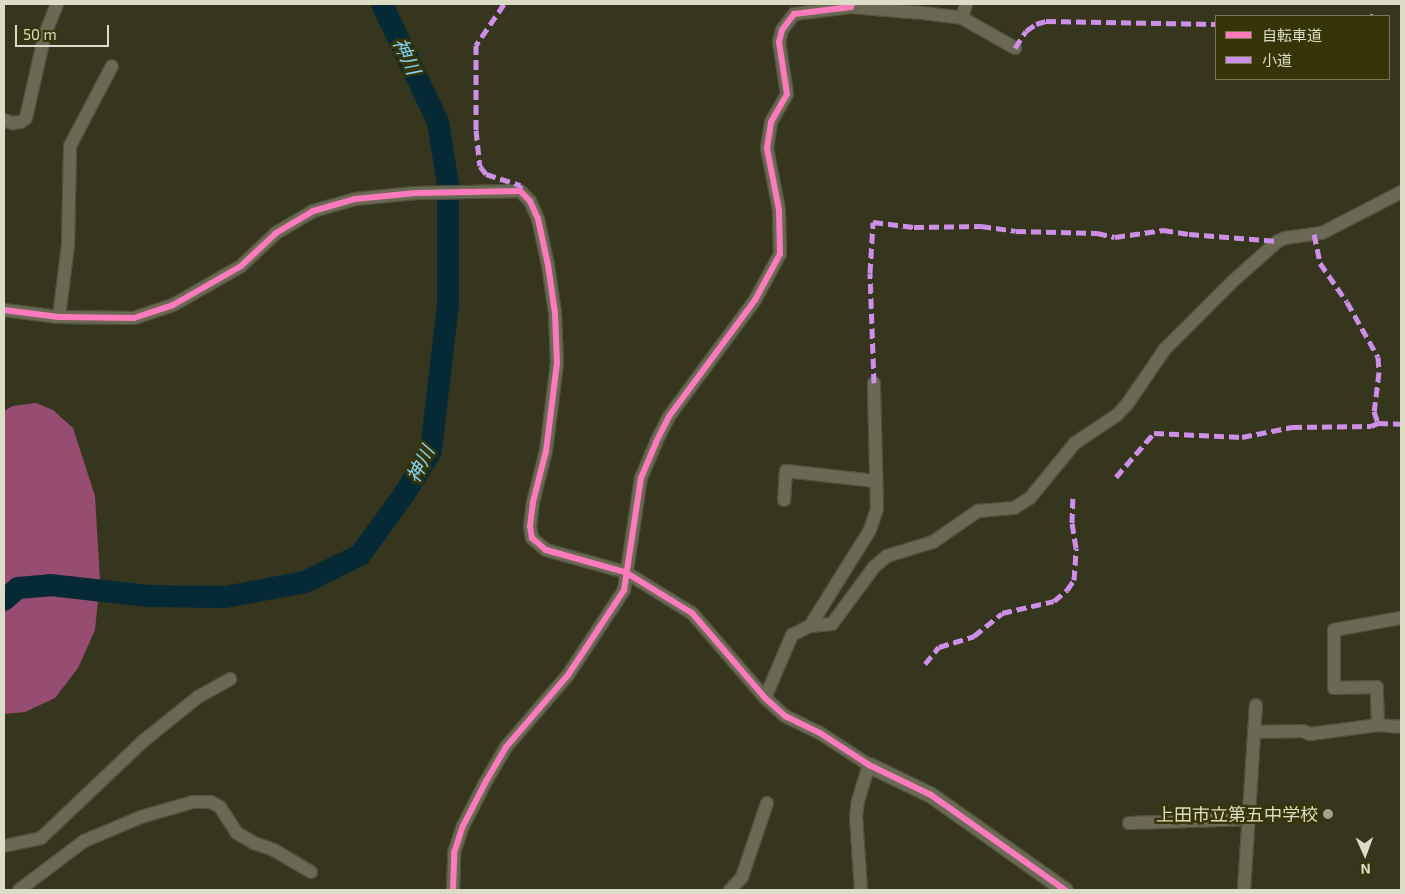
<!DOCTYPE html>
<html>
<head>
<meta charset="utf-8">
<style>
  body { margin:0 }
  #map { position:relative; width:1405px; height:894px; overflow:hidden; background:#36361f; font-family:"Exo 2","Noto Sans JP",sans-serif }
  div>[style] { position:absolute }
  .forest>* { inset:0; background:#974c72 }
  .river>* { height:22px; margin:-11px; padding:0 11px; transform-origin:11px; border-radius:11px; background:#052a36 }
  .roads { filter:drop-shadow(1px 0 #52523f) drop-shadow(-1px 0 #52523f) drop-shadow(0 1px #52523f) drop-shadow(0 -1px #52523f) }
  .minor>* { height:12px; margin:-6px; padding:0 6px; transform-origin:6px; border-radius:6px; background:#6a6953 }
  .tertiary>* { height:15px; margin:-7.5px; padding:0 7.5px; transform-origin:7.5px; border-radius:7.5px; background:#6a6953 }
  .quiet>* { height:5px; margin-top:-2.5px; transform-origin:0; background:repeating-linear-gradient(90deg,#ce8fe9 0 10px,transparent 0 15px) }
  .cycleway>* { height:6px; margin:-3px; padding:0 3px; transform-origin:3px; border-radius:3px; background:#fd7abc }
  .dots>* { width:14px; height:14px; translate:-50% -50%; box-sizing:border-box; border:2px solid #363508; border-radius:50% }
  span { translate:-50% -50%; white-space:nowrap; text-align:center; line-height:1.15; -webkit-text-stroke:5px #363508; paint-order:stroke }
  .poi-label { font-size:18px; color:#dcddc6 }
  .right { translate:-100% -50%; text-align:right }
  .water-label { font-size:19px; color:#84d6fa; font-style:italic }
  .frame { position:absolute; inset:0; border:5px solid #dcddc6; pointer-events:none }
  .legend { position:absolute; left:1215px; top:15px; width:175px; height:65px; box-sizing:border-box; background:#363508; border:1px solid #787854; margin:0; padding:6px 9px; list-style:none; font-size:15px; color:#dcddc6 }
  .legend li { display:flex; align-items:center; gap:10px; height:25px }
  .legend b { width:25px; border:1px solid #787854 }
  .north { position:absolute; left:1340px; top:829px; width:50px; height:50px; -webkit-text-stroke:4px #363508; paint-order:stroke; rotate:178deg; font-size:14px; font-weight:700; line-height:20px; text-align:center; color:#dcddc6 }
  .north::after { content:''; display:block; margin:auto; width:18px; height:22px; background:#dcddc6; clip-path:polygon(50% 0,100% 100%,50% 72%,0 100%) }
  .scale { position:absolute; left:15px; top:25px; width:94px; height:22px; box-sizing:border-box; border:2px solid #dcddc6; border-top:0; padding-left:6px; font-size:15px; line-height:18px; white-space:nowrap; color:#dcddc6; -webkit-text-stroke:4px #363508; paint-order:stroke }
</style>
</head>
<body>
<div id="map">
  <div class="forest">
    <div style="clip-path:polygon(36px 403px,53px 410px,73px 428px,95px 496px,100px 580px,95px 630px,78px 668px,55px 698px,25px 712px,4px 714px,4px 411px,13px 406px)"></div>
  </div>
  <div class="river">
    <div style="left:4px;top:600px;width:18px;rotate:-41deg"></div>
    <div style="left:18px;top:588px;width:32px;rotate:-5deg"></div>
    <div style="left:50px;top:585px;width:99px;rotate:6.4deg"></div>
    <div style="left:148px;top:596px;width:77px;rotate:0.7deg"></div>
    <div style="left:225px;top:597px;width:81px;rotate:-10.6deg"></div>
    <div style="left:305px;top:582px;width:61px;rotate:-26.1deg"></div>
    <div style="left:360px;top:555px;width:77px;rotate:-54deg"></div>
    <div style="left:405px;top:493px;width:49px;rotate:-58.2deg"></div>
    <div style="left:431px;top:451px;width:147px;rotate:-83.4deg"></div>
    <div style="left:448px;top:305px;width:121px;rotate:-90deg"></div>
    <div style="left:448px;top:184px;width:63px;rotate:-99.2deg"></div>
    <div style="left:438px;top:122px;width:131px;rotate:-115.4deg"></div>
  </div>
  <div class="roads">
    <div class="minor">
      <div style="left:851px;top:7px;width:72px;rotate:4.8deg"></div>
      <div style="left:923px;top:13px;width:39px;rotate:7deg"></div>
      <div style="left:962px;top:18px;width:61px;rotate:29.5deg"></div>
      <div style="left:962px;top:18px;width:15px;rotate:-74deg"></div>
      <div style="left:4px;top:120px;width:9px;rotate:21deg"></div>
      <div style="left:12px;top:123px;width:9px;rotate:-6deg"></div>
      <div style="left:21px;top:122px;width:6px;rotate:-39deg"></div>
      <div style="left:26px;top:118px;width:86px;rotate:-77.3deg"></div>
      <div style="left:45px;top:34px;width:32px;rotate:-68deg"></div>
      <div style="left:4px;top:310px;width:55px;rotate:7.3deg"></div>
      <div style="left:59px;top:317px;width:75px;rotate:0.8deg"></div>
      <div style="left:134px;top:318px;width:41px;rotate:-18.4deg"></div>
      <div style="left:173px;top:305px;width:78px;rotate:-29.8deg"></div>
      <div style="left:241px;top:266px;width:48px;rotate:-43.3deg"></div>
      <div style="left:276px;top:233px;width:43px;rotate:-30.7deg"></div>
      <div style="left:313px;top:211px;width:44px;rotate:-15.9deg"></div>
      <div style="left:355px;top:199px;width:61px;rotate:-5.6deg"></div>
      <div style="left:416px;top:193px;width:104px;rotate:-1.1deg"></div>
      <div style="left:520px;top:191px;width:14px;rotate:45deg"></div>
      <div style="left:530px;top:201px;width:20px;rotate:66deg"></div>
      <div style="left:538px;top:219px;width:47px;rotate:77.7deg"></div>
      <div style="left:548px;top:265px;width:49px;rotate:81.7deg"></div>
      <div style="left:555px;top:313px;width:50px;rotate:87.7deg"></div>
      <div style="left:557px;top:363px;width:89px;rotate:97.1deg"></div>
      <div style="left:546px;top:451px;width:53px;rotate:104.3deg"></div>
      <div style="left:533px;top:502px;width:24px;rotate:97deg"></div>
      <div style="left:530px;top:526px;width:12px;rotate:81deg"></div>
      <div style="left:532px;top:538px;width:18px;rotate:41deg"></div>
      <div style="left:546px;top:550px;width:82px;rotate:15.6deg"></div>
      <div style="left:625px;top:572px;width:79px;rotate:31.5deg"></div>
      <div style="left:692px;top:613px;width:112px;rotate:49.3deg"></div>
      <div style="left:765px;top:698px;width:27px;rotate:42deg"></div>
      <div style="left:785px;top:716px;width:39px;rotate:26deg"></div>
      <div style="left:820px;top:733px;width:59px;rotate:33.1deg"></div>
      <div style="left:869px;top:765px;width:37px;rotate:107deg"></div>
      <div style="left:858px;top:800px;width:17px;rotate:97deg"></div>
      <div style="left:856px;top:817px;width:73px;rotate:86.1deg"></div>
      <div style="left:59px;top:317px;width:73px;rotate:-82.9deg"></div>
      <div style="left:68px;top:245px;width:99px;rotate:-88.8deg"></div>
      <div style="left:70px;top:146px;width:90px;rotate:-62.3deg"></div>
      <div style="left:784px;top:500px;width:29px;rotate:-86deg"></div>
      <div style="left:786px;top:471px;width:90px;rotate:6.4deg"></div>
      <div style="left:810px;top:626px;width:113px;rotate:-58deg"></div>
      <div style="left:870px;top:530px;width:22px;rotate:-72deg"></div>
      <div style="left:877px;top:509px;width:126px;rotate:-91.4deg"></div>
      <div style="left:765px;top:698px;width:69px;rotate:-66.8deg"></div>
      <div style="left:792px;top:635px;width:20px;rotate:-27deg"></div>
      <div style="left:810px;top:626px;width:22px;rotate:-5deg"></div>
      <div style="left:832px;top:624px;width:71px;rotate:-53.6deg"></div>
      <div style="left:874px;top:567px;width:17px;rotate:-40deg"></div>
      <div style="left:887px;top:556px;width:48px;rotate:-16.9deg"></div>
      <div style="left:933px;top:542px;width:55px;rotate:-34.6deg"></div>
      <div style="left:978px;top:511px;width:36px;rotate:-5deg"></div>
      <div style="left:1014px;top:508px;width:19px;rotate:-32deg"></div>
      <div style="left:1030px;top:498px;width:71px;rotate:-50.7deg"></div>
      <div style="left:1075px;top:443px;width:50px;rotate:-33.7deg"></div>
      <div style="left:1117px;top:415px;width:16px;rotate:-47deg"></div>
      <div style="left:1128px;top:403px;width:65px;rotate:-55.6deg"></div>
      <div style="left:1165px;top:349px;width:96px;rotate:-45deg"></div>
      <div style="left:1233px;top:281px;width:60px;rotate:-41.6deg"></div>
      <div style="left:1278px;top:241px;width:8px;rotate:-23deg"></div>
      <div style="left:1285px;top:238px;width:37px;rotate:-8deg"></div>
      <div style="left:1322px;top:233px;width:89px;rotate:-27.4deg"></div>
      <div style="left:1378px;top:725px;width:38px;rotate:-92deg"></div>
      <div style="left:1377px;top:687px;width:43px;rotate:178.7deg"></div>
      <div style="left:1334px;top:688px;width:58px;rotate:-90deg"></div>
      <div style="left:1334px;top:630px;width:68px;rotate:-10.2deg"></div>
      <div style="left:1255px;top:732px;width:48px;rotate:-1.2deg"></div>
      <div style="left:1303px;top:731px;width:8px;rotate:23deg"></div>
      <div style="left:1310px;top:734px;width:69px;rotate:-7.5deg"></div>
      <div style="left:1378px;top:725px;width:23px;rotate:5deg"></div>
      <div style="left:1129px;top:823px;width:120px;rotate:-1.9deg"></div>
      <div style="left:4px;top:846px;width:38px;rotate:-12deg"></div>
      <div style="left:41px;top:838px;width:139px;rotate:-43.5deg"></div>
      <div style="left:142px;top:742px;width:72px;rotate:-38.8deg"></div>
      <div style="left:198px;top:697px;width:37px;rotate:-29deg"></div>
      <div style="left:19px;top:890px;width:81px;rotate:-37deg"></div>
      <div style="left:84px;top:841px;width:62px;rotate:-22.8deg"></div>
      <div style="left:141px;top:817px;width:54px;rotate:-16.1deg"></div>
      <div style="left:193px;top:802px;width:18px"></div>
      <div style="left:211px;top:802px;width:10px;rotate:29deg"></div>
      <div style="left:220px;top:807px;width:31px;rotate:57deg"></div>
      <div style="left:237px;top:833px;width:20px;rotate:30deg"></div>
      <div style="left:254px;top:843px;width:21px;rotate:19deg"></div>
      <div style="left:274px;top:850px;width:43px;rotate:30.7deg"></div>
      <div style="left:453px;top:890px;width:37px;rotate:-88deg"></div>
      <div style="left:454px;top:853px;width:28px;rotate:-72deg"></div>
      <div style="left:463px;top:826px;width:48px;rotate:-62.9deg"></div>
      <div style="left:485px;top:783px;width:42px;rotate:-59.7deg"></div>
      <div style="left:506px;top:747px;width:95px;rotate:-49.3deg"></div>
      <div style="left:568px;top:675px;width:102px;rotate:-56.6deg"></div>
      <div style="left:624px;top:590px;width:113px;rotate:-81.4deg"></div>
      <div style="left:641px;top:478px;width:39px;rotate:-67deg"></div>
      <div style="left:656px;top:442px;width:30px;rotate:-63deg"></div>
      <div style="left:670px;top:415px;width:143px;rotate:-53.5deg"></div>
      <div style="left:755px;top:300px;width:52px;rotate:-61.5deg"></div>
      <div style="left:780px;top:254px;width:44px;rotate:-91.3deg"></div>
      <div style="left:779px;top:210px;width:63px;rotate:-101deg"></div>
      <div style="left:767px;top:148px;width:26px;rotate:-81deg"></div>
      <div style="left:771px;top:122px;width:32px;rotate:-60deg"></div>
      <div style="left:787px;top:94px;width:53px;rotate:-98.7deg"></div>
      <div style="left:779px;top:42px;width:12px;rotate:-76deg"></div>
      <div style="left:782px;top:30px;width:20px;rotate:-53deg"></div>
      <div style="left:794px;top:14px;width:57px;rotate:-7deg"></div>
      <div style="left:851px;top:7px;width:3px;rotate:-72deg"></div>
      <div style="left:730px;top:890px;width:18px;rotate:-47deg"></div>
      <div style="left:742px;top:877px;width:78px;rotate:-71.3deg"></div>
      <div style="left:1244px;top:890px;width:185px;rotate:-86.3deg"></div>
    </div>
    <div class="tertiary">
      <div style="left:869px;top:765px;width:69px;rotate:25.8deg"></div>
      <div style="left:931px;top:795px;width:164px;rotate:35.3deg"></div>
    </div>
  </div>
  <div class="quiet">
    <div style="left:504px;top:4px;width:50px;rotate:124.3deg"></div>
    <div style="left:476px;top:45px;width:85px;rotate:90deg"></div>
    <div style="left:476px;top:130px;width:36px;rotate:84deg"></div>
    <div style="left:480px;top:166px;width:10px;rotate:53deg"></div>
    <div style="left:486px;top:174px;width:36px;rotate:18deg"></div>
    <div style="left:520px;top:185px;width:6px;rotate:90deg"></div>
    <div style="left:1370px;top:16px;width:3px"></div>
    <div style="left:1015px;top:48px;width:20px;rotate:-57deg"></div>
    <div style="left:1026px;top:31px;width:12px;rotate:-35deg"></div>
    <div style="left:1036px;top:24px;width:10px;rotate:-17deg"></div>
    <div style="left:1046px;top:21px;width:170px;rotate:1deg"></div>
    <div style="left:1314px;top:234px;width:30px;rotate:78deg"></div>
    <div style="left:1320px;top:263px;width:47px;rotate:55.3deg"></div>
    <div style="left:1347px;top:302px;width:63px;rotate:60.6deg"></div>
    <div style="left:1378px;top:357px;width:15px;rotate:86deg"></div>
    <div style="left:1379px;top:372px;width:39px;rotate:97deg"></div>
    <div style="left:1374px;top:411px;width:13px;rotate:72deg"></div>
    <div style="left:1378px;top:423px;width:23px;rotate:2deg"></div>
    <div style="left:874px;top:383px;width:110px;rotate:-92.1deg"></div>
    <div style="left:870px;top:273px;width:51px;rotate:-86.6deg"></div>
    <div style="left:873px;top:222px;width:41px;rotate:7deg"></div>
    <div style="left:914px;top:227px;width:67px;rotate:-0.9deg"></div>
    <div style="left:981px;top:226px;width:35px;rotate:8deg"></div>
    <div style="left:1016px;top:231px;width:81px;rotate:1.4deg"></div>
    <div style="left:1097px;top:233px;width:18px;rotate:13deg"></div>
    <div style="left:1115px;top:237px;width:49px;rotate:-8.3deg"></div>
    <div style="left:1163px;top:230px;width:26px;rotate:9deg"></div>
    <div style="left:1189px;top:234px;width:89px;rotate:4.5deg"></div>
    <div style="left:1116px;top:477px;width:58px;rotate:-49.2deg"></div>
    <div style="left:1154px;top:433px;width:88px;rotate:2.6deg"></div>
    <div style="left:1242px;top:437px;width:51px;rotate:-11.3deg"></div>
    <div style="left:1292px;top:427px;width:79px;rotate:-0.7deg"></div>
    <div style="left:1371px;top:426px;width:8px;rotate:-23deg"></div>
    <div style="left:925px;top:664px;width:22px;rotate:-51deg"></div>
    <div style="left:939px;top:647px;width:37px;rotate:-17deg"></div>
    <div style="left:974px;top:636px;width:36px;rotate:-39deg"></div>
    <div style="left:1002px;top:613px;width:53px;rotate:-13deg"></div>
    <div style="left:1054px;top:601px;width:17px;rotate:-40deg"></div>
    <div style="left:1067px;top:590px;width:12px;rotate:-55deg"></div>
    <div style="left:1074px;top:580px;width:32px;rotate:-86deg"></div>
    <div style="left:1076px;top:548px;width:25px;rotate:-99deg"></div>
    <div style="left:1072px;top:523px;width:25px;rotate:-88deg"></div>
  </div>
  <div class="cycleway">
    <div style="left:4px;top:310px;width:55px;rotate:7.3deg"></div>
    <div style="left:59px;top:317px;width:75px;rotate:0.8deg"></div>
    <div style="left:134px;top:318px;width:41px;rotate:-18.4deg"></div>
    <div style="left:173px;top:305px;width:78px;rotate:-29.8deg"></div>
    <div style="left:241px;top:266px;width:48px;rotate:-43.3deg"></div>
    <div style="left:276px;top:233px;width:43px;rotate:-30.7deg"></div>
    <div style="left:313px;top:211px;width:44px;rotate:-15.9deg"></div>
    <div style="left:355px;top:199px;width:61px;rotate:-5.6deg"></div>
    <div style="left:416px;top:193px;width:104px;rotate:-1.1deg"></div>
    <div style="left:520px;top:191px;width:14px;rotate:45deg"></div>
    <div style="left:530px;top:201px;width:20px;rotate:66deg"></div>
    <div style="left:538px;top:219px;width:47px;rotate:77.7deg"></div>
    <div style="left:548px;top:265px;width:49px;rotate:81.7deg"></div>
    <div style="left:555px;top:313px;width:50px;rotate:87.7deg"></div>
    <div style="left:557px;top:363px;width:89px;rotate:97.1deg"></div>
    <div style="left:546px;top:451px;width:53px;rotate:104.3deg"></div>
    <div style="left:533px;top:502px;width:24px;rotate:97deg"></div>
    <div style="left:530px;top:526px;width:12px;rotate:81deg"></div>
    <div style="left:532px;top:538px;width:18px;rotate:41deg"></div>
    <div style="left:546px;top:550px;width:82px;rotate:15.6deg"></div>
    <div style="left:625px;top:572px;width:79px;rotate:31.5deg"></div>
    <div style="left:692px;top:613px;width:112px;rotate:49.3deg"></div>
    <div style="left:765px;top:698px;width:27px;rotate:42deg"></div>
    <div style="left:785px;top:716px;width:39px;rotate:26deg"></div>
    <div style="left:820px;top:733px;width:59px;rotate:33.1deg"></div>
    <div style="left:869px;top:765px;width:69px;rotate:25.8deg"></div>
    <div style="left:931px;top:795px;width:164px;rotate:35.3deg"></div>
    <div style="left:453px;top:890px;width:37px;rotate:-88deg"></div>
    <div style="left:454px;top:853px;width:28px;rotate:-72deg"></div>
    <div style="left:463px;top:826px;width:48px;rotate:-62.9deg"></div>
    <div style="left:485px;top:783px;width:42px;rotate:-59.7deg"></div>
    <div style="left:506px;top:747px;width:95px;rotate:-49.3deg"></div>
    <div style="left:568px;top:675px;width:102px;rotate:-56.6deg"></div>
    <div style="left:624px;top:590px;width:113px;rotate:-81.4deg"></div>
    <div style="left:641px;top:478px;width:39px;rotate:-67deg"></div>
    <div style="left:656px;top:442px;width:30px;rotate:-63deg"></div>
    <div style="left:670px;top:415px;width:143px;rotate:-53.5deg"></div>
    <div style="left:755px;top:300px;width:52px;rotate:-61.5deg"></div>
    <div style="left:780px;top:254px;width:44px;rotate:-91.3deg"></div>
    <div style="left:779px;top:210px;width:63px;rotate:-101deg"></div>
    <div style="left:767px;top:148px;width:26px;rotate:-81deg"></div>
    <div style="left:771px;top:122px;width:32px;rotate:-60deg"></div>
    <div style="left:787px;top:94px;width:53px;rotate:-98.7deg"></div>
    <div style="left:779px;top:42px;width:12px;rotate:-76deg"></div>
    <div style="left:782px;top:30px;width:20px;rotate:-53deg"></div>
    <div style="left:794px;top:14px;width:57px;rotate:-7deg"></div>
    <div style="left:851px;top:7px;width:3px;rotate:-72deg"></div>
  </div>
  <div class="dots">
    <div style="left:1328px;top:814px;background:#a2a38c"></div>
  </div>
  <div class="poi-label">
    <span class="right" style="left:1318px;top:814px">上田市立第五中学校</span>
  </div>
  <div class="water-label">
    <span style="left:407px;top:56px;rotate:65deg">神川</span>
    <span style="left:420px;top:464px;rotate:-63deg">神川</span>
  </div>
  <div class="frame"></div>
  <ul class="legend">
  <li><b style="height:6px;background:#fd7abc"></b>自転車道</li>
  <li><b style="height:6px;background:#ce8fe9"></b>小道</li>
  </ul>
  <div class="north">N</div>
  <div class="scale">50 m</div>
</div>
</body>
</html>
